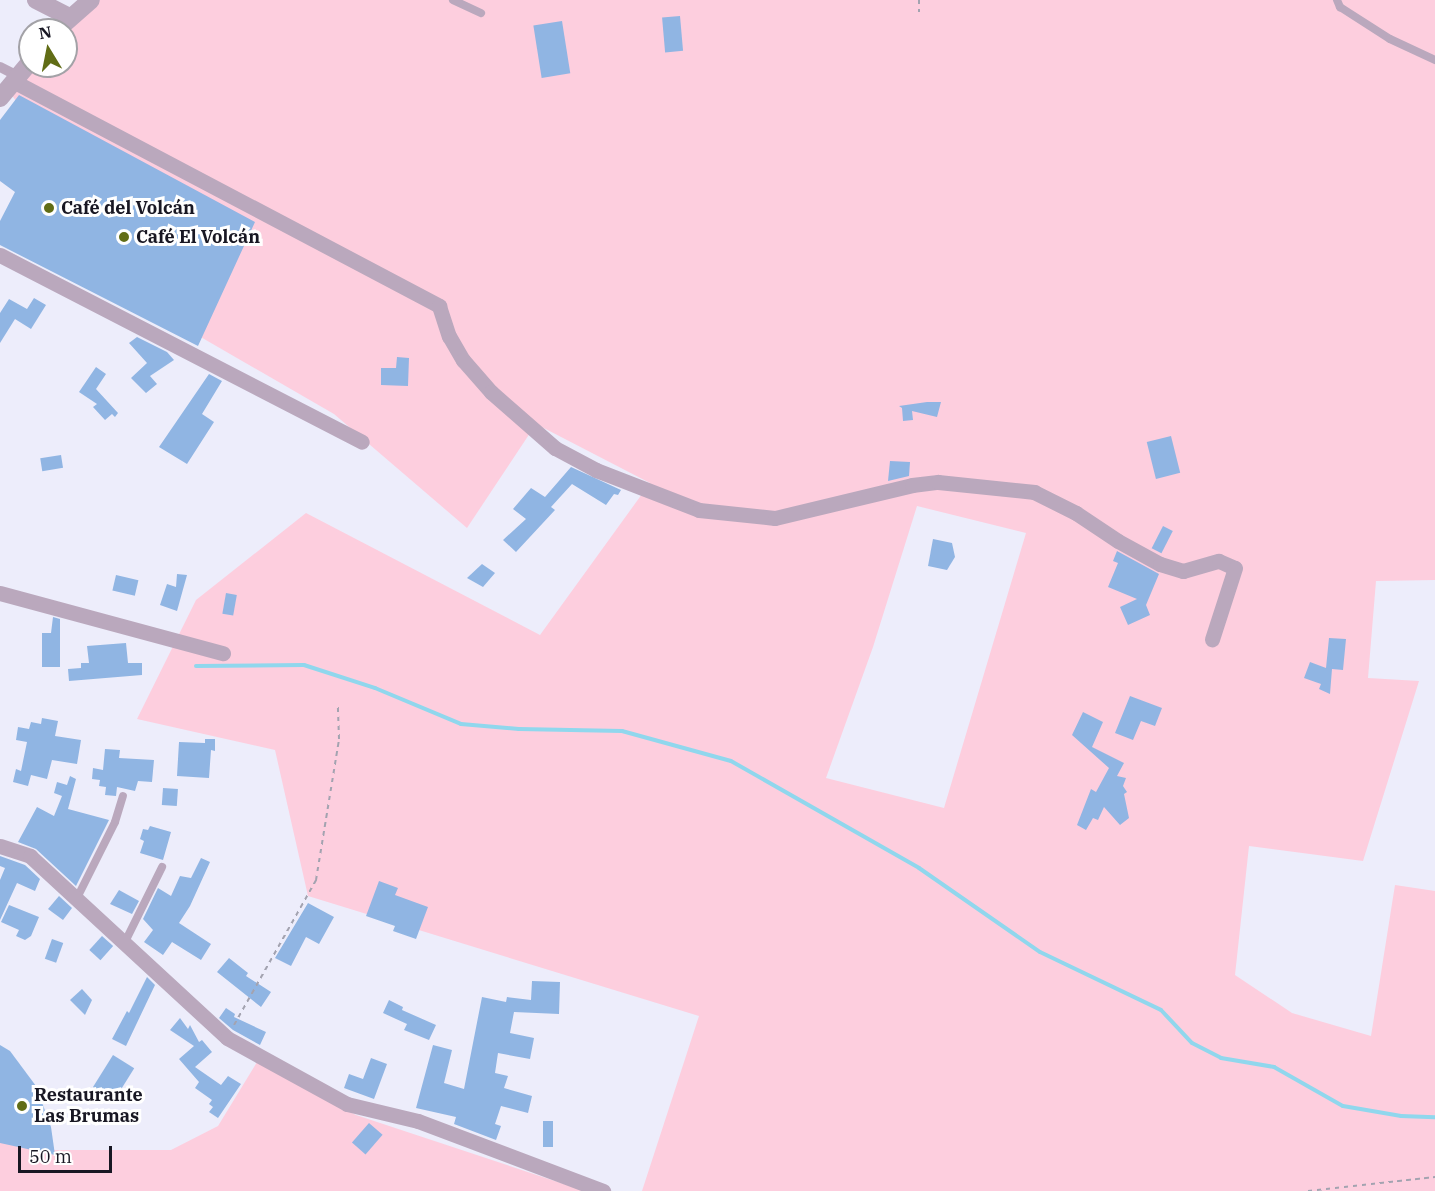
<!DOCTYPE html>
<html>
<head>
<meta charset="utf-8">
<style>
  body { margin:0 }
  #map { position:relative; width:1435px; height:1191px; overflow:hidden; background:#ededfb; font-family:"IBM Plex Serif",serif }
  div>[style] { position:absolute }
  .green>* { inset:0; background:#fdcede }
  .stream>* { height:4px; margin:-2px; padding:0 2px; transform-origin:2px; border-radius:2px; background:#90d7ed }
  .building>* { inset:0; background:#90b5e3; transform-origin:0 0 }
  .path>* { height:2px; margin-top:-1px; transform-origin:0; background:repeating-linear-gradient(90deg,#a3a3b0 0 4.5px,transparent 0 9px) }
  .service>* { height:8px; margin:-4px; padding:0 4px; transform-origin:4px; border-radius:4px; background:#baa8bd }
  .pedestrian>* { height:10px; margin:-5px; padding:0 5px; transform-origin:5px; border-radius:5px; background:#baa8bd }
  .minor>* { height:15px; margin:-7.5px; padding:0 7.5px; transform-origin:7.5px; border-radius:7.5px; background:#baa8bd }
  .tertiary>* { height:18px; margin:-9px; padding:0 9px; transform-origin:9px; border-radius:9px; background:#baa8bd }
  .dots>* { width:16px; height:16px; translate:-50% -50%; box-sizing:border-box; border:3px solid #fff; border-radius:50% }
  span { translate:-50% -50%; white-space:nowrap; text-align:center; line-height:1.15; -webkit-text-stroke:6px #fff; paint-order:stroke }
  .poi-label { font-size:18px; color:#181723; font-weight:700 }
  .left { translate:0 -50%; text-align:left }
  .north { position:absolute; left:18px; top:18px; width:60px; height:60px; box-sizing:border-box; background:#fff; border:2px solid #a3a2a7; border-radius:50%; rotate:350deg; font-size:16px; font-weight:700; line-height:24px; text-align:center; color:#181723 }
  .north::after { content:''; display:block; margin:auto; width:21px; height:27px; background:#616d16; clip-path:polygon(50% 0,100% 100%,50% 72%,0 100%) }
  .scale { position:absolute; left:18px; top:1146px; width:94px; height:27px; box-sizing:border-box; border:3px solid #181723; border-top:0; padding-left:8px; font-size:18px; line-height:21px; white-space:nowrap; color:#181723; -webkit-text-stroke:4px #fff; paint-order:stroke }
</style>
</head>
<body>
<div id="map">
  <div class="green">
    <div style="clip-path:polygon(evenodd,91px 0,1435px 0,1435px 580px,1376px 581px,1368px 678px,1419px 681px,1363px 861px,1249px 846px,1235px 975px,1292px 1013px,1371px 1036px,1395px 885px,1435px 891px,1435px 1191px,642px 1191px,699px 1016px,308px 896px,275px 750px,137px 719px,196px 600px,306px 513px,540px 635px,650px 483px,536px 424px,467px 528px,334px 414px,147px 306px,75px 179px,7px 89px,30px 66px,66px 66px,66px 30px,91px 0,917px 506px,1026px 533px,944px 808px,826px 778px,873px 647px,917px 506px)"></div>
    <div style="clip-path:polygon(257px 1062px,356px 1115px,585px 1191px,0 1191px,0 1136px,36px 1150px,171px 1150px,218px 1126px)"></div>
  </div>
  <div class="stream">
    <div style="left:196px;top:666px;width:108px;rotate:-0.5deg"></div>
    <div style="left:304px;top:665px;width:75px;rotate:17.9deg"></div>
    <div style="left:375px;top:688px;width:93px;rotate:22.7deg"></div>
    <div style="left:461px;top:724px;width:58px;rotate:4.9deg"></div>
    <div style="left:519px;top:729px;width:103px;rotate:1.1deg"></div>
    <div style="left:622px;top:731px;width:113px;rotate:15.4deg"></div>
    <div style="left:731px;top:761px;width:216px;rotate:29.6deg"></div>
    <div style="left:919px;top:868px;width:147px;rotate:34.8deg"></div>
    <div style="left:1040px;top:952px;width:134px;rotate:25.6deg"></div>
    <div style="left:1161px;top:1010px;width:45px;rotate:46.8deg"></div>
    <div style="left:1192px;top:1043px;width:33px;rotate:27deg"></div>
    <div style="left:1221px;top:1058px;width:54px;rotate:9.6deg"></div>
    <div style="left:1274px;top:1067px;width:79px;rotate:29.5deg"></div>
    <div style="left:1343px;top:1106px;width:59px;rotate:9.8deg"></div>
    <div style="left:1401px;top:1116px;width:34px;rotate:2deg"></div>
  </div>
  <div class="building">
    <div style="left:680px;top:16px;width:35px;height:18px;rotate:85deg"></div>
    <div style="left:562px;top:21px;width:53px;height:29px;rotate:81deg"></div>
    <div style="clip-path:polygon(19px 95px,255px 222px,198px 346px,0 245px,0 221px,15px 192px,0 181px,0 120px)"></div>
    <div style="clip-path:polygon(34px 298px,46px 305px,31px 329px,15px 319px,0 343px,0 313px,9px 299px,27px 309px)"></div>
    <div style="clip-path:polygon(137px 337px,167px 352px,174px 360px,150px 376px,157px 384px,146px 393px,131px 378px,147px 363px,129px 343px)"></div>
    <div style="clip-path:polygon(397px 357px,409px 358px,408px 386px,381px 385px,381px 368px,396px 368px)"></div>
    <div style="clip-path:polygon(96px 367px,106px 374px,96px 389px,118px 413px,115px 417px,112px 414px,105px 420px,93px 407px,97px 404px,79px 392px)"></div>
    <div style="clip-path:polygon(209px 374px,222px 381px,202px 414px,214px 422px,187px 464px,159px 447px)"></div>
    <div style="clip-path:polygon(927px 402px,941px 402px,937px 417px,912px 411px,913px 420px,903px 421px,902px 408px,899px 406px)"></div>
    <div style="left:1171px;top:436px;width:38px;height:25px;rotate:76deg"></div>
    <div style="left:61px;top:455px;width:13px;height:21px;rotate:81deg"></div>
    <div style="clip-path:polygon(890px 461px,910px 462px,909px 476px,888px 481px)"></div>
    <div style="clip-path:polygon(571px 467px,621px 490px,618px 495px,614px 494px,606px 505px,572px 484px,551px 507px,555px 510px,516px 552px,503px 540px,526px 519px,513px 509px,531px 488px,545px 497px)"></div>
    <div style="left:1163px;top:526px;width:11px;height:25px;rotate:27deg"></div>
    <div style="clip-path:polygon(933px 539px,952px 543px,955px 557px,947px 570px,928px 566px)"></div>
    <div style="clip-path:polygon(1117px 551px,1159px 574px,1146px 605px,1150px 615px,1128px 625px,1120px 607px,1137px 599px,1108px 587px,1118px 563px,1113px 561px)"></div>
    <div style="clip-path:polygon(482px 564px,495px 573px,483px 587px,467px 578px)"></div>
    <div style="clip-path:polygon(177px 574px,187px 575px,177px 611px,160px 605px,167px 584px,176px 587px)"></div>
    <div style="left:116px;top:575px;width:23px;height:16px;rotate:13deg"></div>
    <div style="left:226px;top:593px;width:11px;height:21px;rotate:10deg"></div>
    <div style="clip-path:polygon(53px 617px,60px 619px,60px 667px,42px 667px,42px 633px,51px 633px)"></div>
    <div style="clip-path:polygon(1329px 638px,1346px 639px,1343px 670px,1332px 669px,1330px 694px,1319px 689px,1321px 684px,1304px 678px,1310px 662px,1326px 668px)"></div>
    <div style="clip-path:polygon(126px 643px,128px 663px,142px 663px,142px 675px,69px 681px,68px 669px,81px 668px,81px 663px,89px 663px,87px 646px)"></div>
    <div style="clip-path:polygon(1130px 696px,1162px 708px,1155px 726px,1141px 721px,1133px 740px,1115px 733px)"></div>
    <div style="clip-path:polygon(1083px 712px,1103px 722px,1092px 747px,1124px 763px,1117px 776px,1126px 778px,1123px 786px,1127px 792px,1124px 794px,1129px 818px,1120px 825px,1104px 807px,1098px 820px,1093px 818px,1086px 830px,1077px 825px,1091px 789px,1096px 792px,1109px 768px,1072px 735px)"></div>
    <div style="clip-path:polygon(42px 718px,58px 721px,55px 736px,81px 740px,77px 764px,52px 760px,47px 779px,31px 775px,28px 786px,13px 782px,16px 769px,21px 771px,27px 742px,16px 740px,18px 727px,29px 729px,31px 722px,41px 724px)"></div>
    <div style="clip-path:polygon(205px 739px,215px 739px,215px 751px,211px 750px,209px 778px,177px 776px,179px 742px,205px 743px)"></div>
    <div style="clip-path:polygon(105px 749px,120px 750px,119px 758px,154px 760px,152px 782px,138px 781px,135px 791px,117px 787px,116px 796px,105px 795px,106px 787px,99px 786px,100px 780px,92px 779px,93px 768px,103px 770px)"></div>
    <div style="clip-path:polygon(70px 776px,76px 779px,68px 809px,109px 820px,76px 886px,36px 849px,18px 842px,37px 807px,54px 816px,62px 796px,54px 793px,57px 782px,67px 785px)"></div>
    <div style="left:163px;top:788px;width:15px;height:17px;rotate:4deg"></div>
    <div style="clip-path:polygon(150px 826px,171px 832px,163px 860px,140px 853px,144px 841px,140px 839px,143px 829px,148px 830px)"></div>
    <div style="clip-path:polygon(0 856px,25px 865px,40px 879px,35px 891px,17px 883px,0 920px,0 880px,5px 868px,0 866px)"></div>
    <div style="clip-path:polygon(201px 858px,210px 862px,190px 906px,179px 923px,211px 944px,201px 960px,172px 942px,163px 955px,144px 942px,153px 930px,143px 919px,158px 888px,171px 896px,180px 876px,191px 878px)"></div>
    <div style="clip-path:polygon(379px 881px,398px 888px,395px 895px,428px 907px,416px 939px,393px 931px,395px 926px,366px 916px)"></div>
    <div style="clip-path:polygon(119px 890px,139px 901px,132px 914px,110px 904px)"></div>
    <div style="clip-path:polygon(59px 896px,72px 908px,63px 920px,48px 909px)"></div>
    <div style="clip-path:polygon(308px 903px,334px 917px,319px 944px,306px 937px,291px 966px,275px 958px)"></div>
    <div style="clip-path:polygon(9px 905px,39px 917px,31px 936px,25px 940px,16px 936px,19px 930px,1px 922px)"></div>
    <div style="left:102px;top:936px;width:15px;height:19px;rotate:42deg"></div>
    <div style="left:52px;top:939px;width:12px;height:21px;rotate:20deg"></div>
    <div style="clip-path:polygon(229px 958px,248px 973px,246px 976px,271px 992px,261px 1007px,217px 972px)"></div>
    <div style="clip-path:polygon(147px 977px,155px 985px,126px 1046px,112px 1039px,127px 1011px,129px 1013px)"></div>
    <div style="clip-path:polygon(532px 981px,560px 982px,559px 1014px,514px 1012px,510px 1033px,534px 1038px,530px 1059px,498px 1053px,495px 1073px,508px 1076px,504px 1088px,532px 1096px,528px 1113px,501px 1106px,495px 1124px,501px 1126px,496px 1140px,454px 1124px,456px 1117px,416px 1108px,433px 1045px,452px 1050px,444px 1083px,464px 1089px,482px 997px,506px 1002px,507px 997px,531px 1000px)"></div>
    <div style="clip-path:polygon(82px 989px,92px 1000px,85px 1015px,70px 1000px)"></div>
    <div style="clip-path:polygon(389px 1000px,403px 1007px,402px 1010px,436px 1025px,429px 1040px,404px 1030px,407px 1024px,383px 1013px)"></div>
    <div style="clip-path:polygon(226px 1008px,235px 1014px,234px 1017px,266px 1032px,260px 1045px,233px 1030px,219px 1018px)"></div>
    <div style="clip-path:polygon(180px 1018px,188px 1029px,190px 1025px,199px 1042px,202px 1040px,212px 1052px,195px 1067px,221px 1085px,228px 1076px,241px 1084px,218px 1118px,209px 1112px,213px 1107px,209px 1104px,212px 1100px,195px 1088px,199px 1082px,179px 1059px,194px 1046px,170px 1030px)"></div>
    <div style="clip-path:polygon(0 1045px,10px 1051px,36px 1086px,51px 1127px,55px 1155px,0 1143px)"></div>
    <div style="left:113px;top:1055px;width:25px;height:38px;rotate:32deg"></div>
    <div style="clip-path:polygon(371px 1058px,387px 1064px,374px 1099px,344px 1088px,349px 1074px,363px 1079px)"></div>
    <div style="left:543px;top:1121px;width:10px;height:26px"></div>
    <div style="left:369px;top:1123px;width:18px;height:26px;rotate:41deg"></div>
  </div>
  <div class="path">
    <div style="left:919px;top:0;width:12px;rotate:90deg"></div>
    <div style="left:234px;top:1025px;width:167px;rotate:-60.5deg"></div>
    <div style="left:316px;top:880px;width:143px;rotate:-80.7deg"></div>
    <div style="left:339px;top:739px;width:33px;rotate:-92deg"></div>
    <div style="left:1308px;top:1191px;width:128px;rotate:-6.3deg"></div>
  </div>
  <div class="service">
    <div style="left:453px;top:0;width:31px;rotate:25deg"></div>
    <div style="left:1337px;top:0;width:8px;rotate:67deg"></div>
    <div style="left:1340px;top:7px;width:59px;rotate:32.6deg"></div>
    <div style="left:1390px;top:39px;width:50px;rotate:25deg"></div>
    <div style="left:76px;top:900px;width:87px;rotate:-63.4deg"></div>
    <div style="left:115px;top:822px;width:27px;rotate:-73deg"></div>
    <div style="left:124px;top:944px;width:86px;rotate:-63.7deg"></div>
  </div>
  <div class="pedestrian">
    <div style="left:0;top:67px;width:20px;rotate:27deg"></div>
  </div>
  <div class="minor">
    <div style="left:13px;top:81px;width:482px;rotate:27.8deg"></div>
    <div style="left:439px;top:306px;width:32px;rotate:72deg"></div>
    <div style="left:449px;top:336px;width:28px;rotate:60deg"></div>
    <div style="left:463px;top:360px;width:43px;rotate:48.8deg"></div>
    <div style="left:491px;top:392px;width:85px;rotate:41.2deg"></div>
    <div style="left:555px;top:448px;width:47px;rotate:28.2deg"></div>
    <div style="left:596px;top:470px;width:110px;rotate:21.2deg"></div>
    <div style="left:699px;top:510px;width:76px;rotate:6deg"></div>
    <div style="left:775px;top:518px;width:141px;rotate:-13.5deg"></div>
    <div style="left:912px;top:485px;width:26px;rotate:-7deg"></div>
    <div style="left:938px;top:482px;width:97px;rotate:5.9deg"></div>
    <div style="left:1034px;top:492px;width:47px;rotate:26.6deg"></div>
    <div style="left:1076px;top:513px;width:50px;rotate:33.7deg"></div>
    <div style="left:1118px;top:541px;width:48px;rotate:28.7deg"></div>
    <div style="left:1160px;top:564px;width:24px;rotate:17deg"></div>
    <div style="left:1183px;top:571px;width:37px;rotate:-16deg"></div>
    <div style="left:1219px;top:561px;width:17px;rotate:24deg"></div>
    <div style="left:1235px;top:568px;width:75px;rotate:107.9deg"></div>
    <div style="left:0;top:255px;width:407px;rotate:27.3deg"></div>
    <div style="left:0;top:593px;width:231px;rotate:15.1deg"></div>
    <div style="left:0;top:846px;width:32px;rotate:18deg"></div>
    <div style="left:30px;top:856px;width:268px;rotate:42.7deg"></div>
    <div style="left:227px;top:1038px;width:137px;rotate:28.8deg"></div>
    <div style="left:347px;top:1104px;width:73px;rotate:13.5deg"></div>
    <div style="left:418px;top:1121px;width:198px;rotate:20.7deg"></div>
  </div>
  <div class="tertiary">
    <div style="left:36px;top:0;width:38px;rotate:27deg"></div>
    <div style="left:57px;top:30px;width:45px;rotate:-41.4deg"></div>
    <div style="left:0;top:98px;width:47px;rotate:-50.2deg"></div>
  </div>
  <div class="dots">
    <div style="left:49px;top:208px;background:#616d16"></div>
    <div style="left:124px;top:237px;background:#616d16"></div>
    <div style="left:22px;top:1106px;background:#616d16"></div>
  </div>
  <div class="poi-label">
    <span class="left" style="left:61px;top:208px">Café del Volcán</span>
    <span class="left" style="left:136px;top:237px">Café El Volcán</span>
    <span class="left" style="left:34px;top:1106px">Restaurante<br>Las Brumas</span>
  </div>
  <div class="north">N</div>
  <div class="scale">50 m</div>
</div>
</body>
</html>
